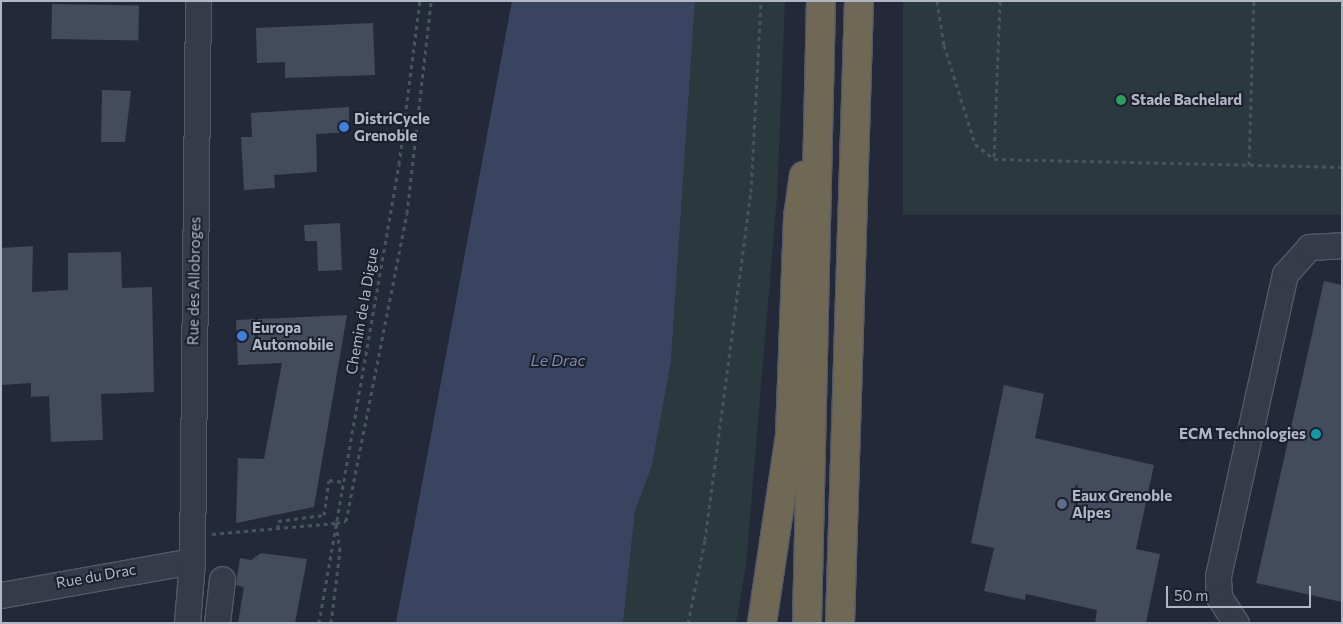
<!DOCTYPE html>
<html>
<head>
<meta charset="utf-8">
<style>
  body { margin:0 }
  #map { position:relative; width:1343px; height:624px; overflow:hidden; background:#232938; font-family:Commissioner,sans-serif }
  div>[style] { position:absolute }
  .green>* { inset:0; background:#29393d; transform-origin:0 0 }
  .water>* { inset:0; background:#394460 }
  .building>* { inset:0; background:#444b5d; transform-origin:0 0 }
  .path>* { height:3px; margin-top:-1.5px; transform-origin:0; background:repeating-linear-gradient(90deg,#46555a 0 4px,transparent 0 8px) }
  .roads { filter:drop-shadow(1px 0 #545966) drop-shadow(-1px 0 #545966) drop-shadow(0 1px #545966) drop-shadow(0 -1px #545966) }
  .minor>* { height:25px; margin:-12.5px; padding:0 12.5px; transform-origin:12.5px; border-radius:12.5px; background:#363b48 }
  .highway>* { height:28px; margin:-14px; padding:0 14px; transform-origin:14px; border-radius:14px; background:#6e6854 }
  .dots>* { width:14px; height:14px; translate:-50% -50%; box-sizing:border-box; border:2px solid #1c202d; border-radius:50% }
  span { translate:-50% -50%; white-space:nowrap; text-align:center; line-height:1.15; -webkit-text-stroke:4px #1c202d; paint-order:stroke }
  .poi-label { font-size:15px; color:#b1b6c5; font-weight:700 }
  .left { translate:0 -50%; text-align:left }
  .right { translate:-100% -50%; text-align:right }
  .street-label { font-size:15px; color:#b1b6c5 }
  .water-label { font-size:16px; color:#7b88aa; font-style:italic }
  .frame { position:absolute; inset:0; border:2px solid #b1b6c5; pointer-events:none }
  .scale { position:absolute; left:1166px; top:586px; width:145px; height:22px; box-sizing:border-box; border:2px solid #b1b6c5; border-top:0; padding-left:6px; font-size:15px; line-height:18px; white-space:nowrap; color:#b1b6c5; -webkit-text-stroke:4px #1c202d; paint-order:stroke }
</style>
</head>
<body>
<div id="map">
  <div class="green">
    <div style="clip-path:polygon(695px 1px,785px 1px,777px 197px,746px 565px,736px 623px,623px 623px,635px 511px,652px 466px,671px 361px)"></div>
    <div style="left:903px;top:1px;width:439px;height:214px"></div>
  </div>
  <div class="water">
    <div style="clip-path:polygon(512px 1px,695px 1px,671px 361px,652px 466px,635px 511px,623px 623px,396px 623px)"></div>
  </div>
  <div class="building">
    <div style="left:52px;top:4px;width:87px;height:35px;rotate:1deg"></div>
    <div style="clip-path:polygon(373px 23px,375px 75px,285px 78px,285px 62px,257px 63px,256px 28px)"></div>
    <div style="clip-path:polygon(102px 90px,131px 91px,125px 142px,101px 142px)"></div>
    <div style="clip-path:polygon(349px 107px,349px 132px,316px 134px,317px 172px,274px 175px,275px 188px,244px 190px,241px 137px,252px 137px,251px 113px)"></div>
    <div style="clip-path:polygon(340px 223px,342px 270px,318px 271px,317px 241px,305px 241px,304px 225px)"></div>
    <div style="clip-path:polygon(33px 246px,32px 292px,68px 290px,68px 253px,121px 252px,122px 288px,152px 287px,154px 392px,101px 394px,103px 440px,51px 442px,49px 396px,31px 397px,31px 383px,1px 385px,1px 248px)"></div>
    <div style="clip-path:polygon(1324px 281px,1342px 285px,1342px 602px,1256px 583px)"></div>
    <div style="clip-path:polygon(347px 315px,314px 507px,236px 523px,238px 458px,264px 459px,282px 363px,238px 365px,236px 320px)"></div>
    <div style="clip-path:polygon(1004px 385px,1044px 394px,1035px 438px,1154px 465px,1136px 549px,1160px 554px,1146px 623px,1095px 623px,1097px 610px,1026px 594px,1025px 600px,984px 591px,994px 548px,971px 543px)"></div>
    <div style="clip-path:polygon(261px 553px,307px 559px,295px 623px,238px 623px,244px 587px,236px 585px,240px 558px,251px 560px)"></div>
  </div>
  <div class="path">
    <div style="left:937px;top:1px;width:45px;rotate:81deg"></div>
    <div style="left:944px;top:45px;width:104px;rotate:72.6deg"></div>
    <div style="left:975px;top:144px;width:23px;rotate:38deg"></div>
    <div style="left:1000px;top:1px;width:158px;rotate:92.2deg"></div>
    <div style="left:994px;top:159px;width:348px;rotate:1.3deg"></div>
    <div style="left:1249px;top:165px;width:164px;rotate:-88.3deg"></div>
    <div style="left:278px;top:528px;width:7px;rotate:-90deg"></div>
    <div style="left:278px;top:521px;width:46px;rotate:-7.4deg"></div>
    <div style="left:324px;top:515px;width:35px;rotate:-82deg"></div>
    <div style="left:329px;top:480px;width:14px;rotate:8deg"></div>
    <div style="left:212px;top:534px;width:124px;rotate:-5.1deg"></div>
    <div style="left:319px;top:623px;width:466px;rotate:-80.1deg"></div>
    <div style="left:399px;top:164px;width:164px;rotate:-82.7deg"></div>
    <div style="left:331px;top:623px;width:73px;rotate:-82.9deg"></div>
    <div style="left:340px;top:551px;width:28px;rotate:-98deg"></div>
    <div style="left:336px;top:523px;width:10px;rotate:-11deg"></div>
    <div style="left:346px;top:521px;width:314px;rotate:-78.8deg"></div>
    <div style="left:407px;top:213px;width:213px;rotate:-83.5deg"></div>
    <div style="left:688px;top:623px;width:85px;rotate:-78.4deg"></div>
    <div style="left:705px;top:540px;width:351px;rotate:-82.5deg"></div>
    <div style="left:751px;top:192px;width:191px;rotate:-87deg"></div>
  </div>
  <div class="roads">
    <div class="minor">
      <div style="left:1px;top:595px;width:194px;rotate:-10.1deg"></div>
      <div style="left:187px;top:623px;width:62px;rotate:-85.4deg"></div>
      <div style="left:192px;top:561px;width:560px;rotate:-89.39deg"></div>
      <div style="left:217px;top:623px;width:44px;rotate:-83.5deg"></div>
      <div style="left:1236px;top:623px;width:31px;rotate:-123deg"></div>
      <div style="left:1219px;top:597px;width:21px;rotate:-93deg"></div>
      <div style="left:1218px;top:576px;width:309px;rotate:-77.5deg"></div>
      <div style="left:1285px;top:274px;width:36px;rotate:-48deg"></div>
      <div style="left:1309px;top:247px;width:33px;rotate:-3deg"></div>
    </div>
    <div class="highway">
      <div style="left:762px;top:623px;width:189px;rotate:-81.5deg"></div>
      <div style="left:790px;top:436px;width:219px;rotate:-87.9deg"></div>
      <div style="left:798px;top:217px;width:42px;rotate:-81.9deg"></div>
      <div style="left:807px;top:623px;width:622px;rotate:-88.71deg"></div>
      <div style="left:840px;top:623px;width:622px;rotate:-88.25deg"></div>
    </div>
  </div>
  <div class="dots">
    <div style="left:1121px;top:100px;background:#2e9e5b"></div>
    <div style="left:344px;top:127px;background:#3f7fe0"></div>
    <div style="left:242px;top:336px;background:#3f7fe0"></div>
    <div style="left:1316px;top:434px;background:#0f9aa8"></div>
    <div style="left:1062px;top:504px;background:#5c6f8a"></div>
  </div>
  <div class="poi-label">
    <span class="left" style="left:1131px;top:100px">Stade Bachelard</span>
    <span class="left" style="left:354px;top:127px">DistriCycle<br>Grenoble</span>
    <span class="left" style="left:252px;top:336px">Europa<br>Automobile</span>
    <span class="right" style="left:1306px;top:434px">ECM Technologies</span>
    <span class="left" style="left:1072px;top:504px">Eaux Grenoble<br>Alpes</span>
  </div>
  <div class="street-label">
    <span style="left:194px;top:281px;rotate:-89deg">Rue des Allobroges</span>
    <span style="left:362px;top:311px;rotate:-80deg">Chemin de la Digue</span>
    <span style="left:96px;top:576px;rotate:-10deg">Rue du Drac</span>
  </div>
  <div class="water-label">
    <span style="left:558px;top:360px">Le Drac</span>
  </div>
  <div class="frame"></div>
  <div class="scale">50 m</div>
</div>
</body>
</html>
